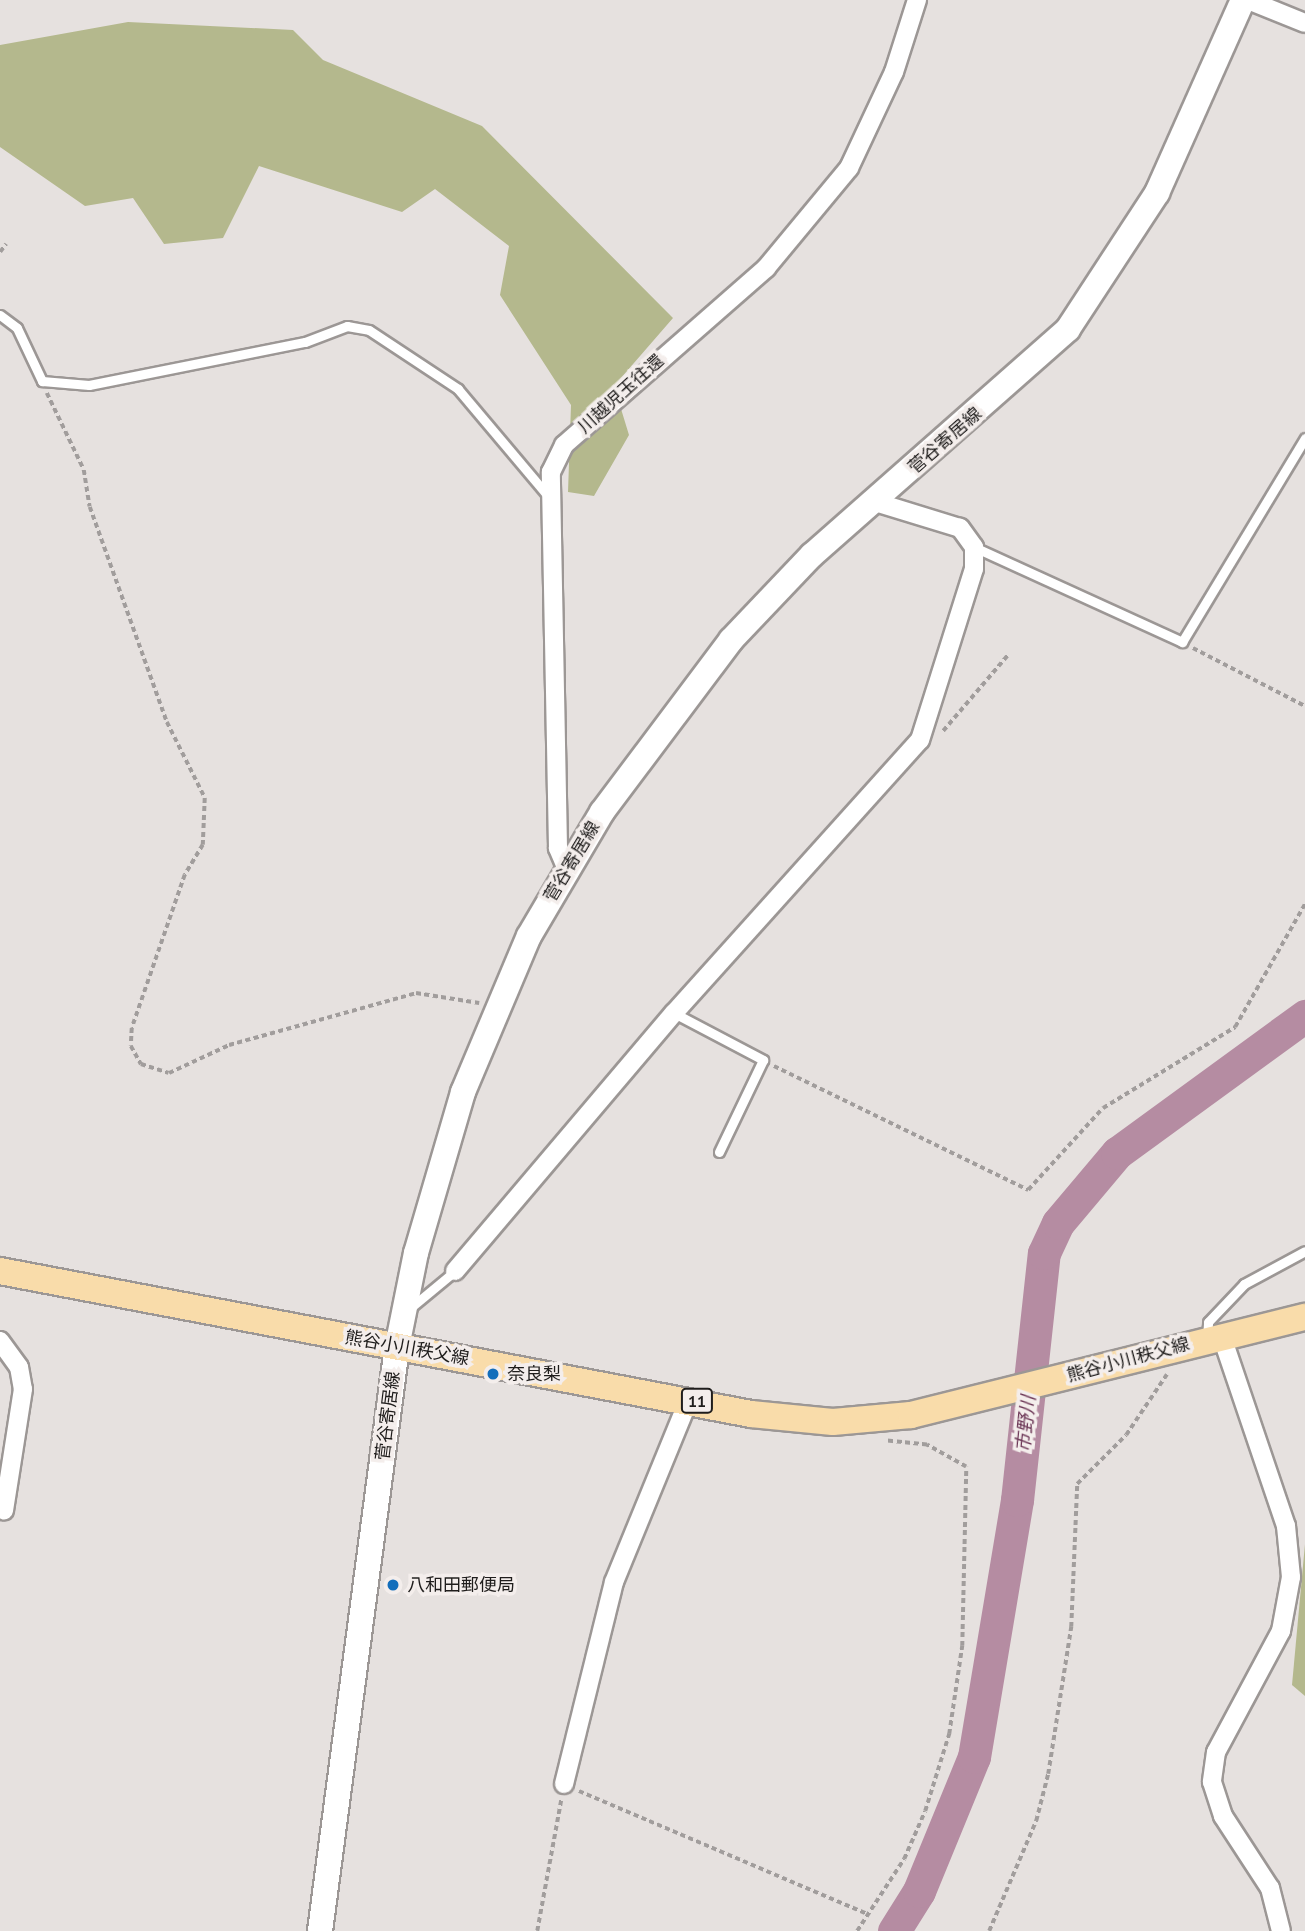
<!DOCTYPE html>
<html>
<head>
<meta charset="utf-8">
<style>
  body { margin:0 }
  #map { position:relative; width:1305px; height:1931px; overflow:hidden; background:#e6e1df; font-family:"PT Sans","Noto Sans JP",sans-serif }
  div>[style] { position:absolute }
  .forest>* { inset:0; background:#b4b88d }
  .river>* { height:33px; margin:-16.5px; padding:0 16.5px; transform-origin:16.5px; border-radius:16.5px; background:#b58ca2 }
  .path>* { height:3.5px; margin-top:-1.75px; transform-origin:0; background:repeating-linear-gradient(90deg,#a19d9c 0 5px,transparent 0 8.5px) }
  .roads { filter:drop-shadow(2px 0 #9c9795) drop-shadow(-2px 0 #9c9795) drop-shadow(0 2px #9c9795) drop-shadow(0 -2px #9c9795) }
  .lane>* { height:9px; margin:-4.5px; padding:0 4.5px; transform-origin:4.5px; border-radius:4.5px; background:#fff }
  .street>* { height:18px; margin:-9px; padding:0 9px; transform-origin:9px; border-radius:9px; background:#fff }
  .secondary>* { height:24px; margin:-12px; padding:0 12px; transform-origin:12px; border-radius:12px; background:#fff }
  .primary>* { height:26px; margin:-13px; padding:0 13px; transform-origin:13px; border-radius:13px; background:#f9dcaa }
  .dots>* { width:19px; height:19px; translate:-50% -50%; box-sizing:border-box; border:4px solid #f4eeec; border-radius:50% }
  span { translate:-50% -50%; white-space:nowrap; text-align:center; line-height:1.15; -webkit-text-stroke:7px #f4eeec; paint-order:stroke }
  .shield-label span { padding:2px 5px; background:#f4eeec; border:2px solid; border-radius:5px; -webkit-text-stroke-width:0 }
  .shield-label { font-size:16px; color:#1f1d1c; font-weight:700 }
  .street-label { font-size:18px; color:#1f1d1c }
  .poi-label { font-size:18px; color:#1f1d1c }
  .left { translate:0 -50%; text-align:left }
  .water-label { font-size:19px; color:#6a3454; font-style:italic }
</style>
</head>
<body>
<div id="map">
  <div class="forest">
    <div style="clip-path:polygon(128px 22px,293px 30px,323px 60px,482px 126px,673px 318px,614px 386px,629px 435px,594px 496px,568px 492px,571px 405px,500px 295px,509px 246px,435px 189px,402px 212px,259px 166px,223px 238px,164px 244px,133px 198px,85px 206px,0 147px,0 45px)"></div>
    <div style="clip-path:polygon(1305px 1544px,1305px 1696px,1292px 1685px)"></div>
  </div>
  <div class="river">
    <div style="left:894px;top:1931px;width:47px;rotate:-58deg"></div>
    <div style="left:919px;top:1891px;width:145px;rotate:-67.7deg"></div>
    <div style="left:974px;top:1757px;width:261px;rotate:-80.5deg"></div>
    <div style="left:1017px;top:1500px;width:248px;rotate:-83.8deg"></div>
    <div style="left:1044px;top:1253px;width:33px;rotate:-65deg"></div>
    <div style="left:1058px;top:1223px;width:92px;rotate:-49.9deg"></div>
    <div style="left:1117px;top:1153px;width:233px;rotate:-36.1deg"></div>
  </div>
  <div class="path">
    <div style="left:0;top:252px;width:10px;rotate:-53deg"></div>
    <div style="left:47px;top:393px;width:85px;rotate:64.3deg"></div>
    <div style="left:84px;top:470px;width:37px;rotate:81deg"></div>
    <div style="left:90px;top:507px;width:228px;rotate:70.3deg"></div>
    <div style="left:167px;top:722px;width:85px;rotate:63.4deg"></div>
    <div style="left:205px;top:798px;width:47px;rotate:92.4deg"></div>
    <div style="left:203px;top:845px;width:35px;rotate:121deg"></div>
    <div style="left:185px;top:875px;width:162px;rotate:109.1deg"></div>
    <div style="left:132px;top:1028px;width:18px;rotate:93deg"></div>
    <div style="left:131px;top:1046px;width:21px;rotate:61deg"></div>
    <div style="left:141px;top:1064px;width:29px;rotate:18deg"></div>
    <div style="left:169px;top:1073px;width:66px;rotate:-25deg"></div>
    <div style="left:229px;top:1045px;width:194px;rotate:-15.5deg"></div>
    <div style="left:416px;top:993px;width:64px;rotate:9deg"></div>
    <div style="left:1193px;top:648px;width:126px;rotate:27.4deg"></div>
    <div style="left:943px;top:731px;width:99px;rotate:-49.5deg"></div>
    <div style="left:774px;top:1066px;width:283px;rotate:26deg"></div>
    <div style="left:1028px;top:1190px;width:111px;rotate:-47.6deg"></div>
    <div style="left:1103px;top:1108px;width:155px;rotate:-31.5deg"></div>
    <div style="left:1235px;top:1027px;width:142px;rotate:-60.4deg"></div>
    <div style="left:579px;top:1791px;width:314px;rotate:23.1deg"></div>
    <div style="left:537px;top:1931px;width:133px;rotate:-79.6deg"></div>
    <div style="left:857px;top:1931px;width:86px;rotate:-56.9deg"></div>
    <div style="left:904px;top:1859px;width:52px;rotate:-66.4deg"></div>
    <div style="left:925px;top:1811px;width:81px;rotate:-72.7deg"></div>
    <div style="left:949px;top:1734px;width:89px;rotate:-81.6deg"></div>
    <div style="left:962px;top:1646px;width:179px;rotate:-88.7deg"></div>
    <div style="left:966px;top:1467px;width:45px;rotate:-150.6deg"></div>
    <div style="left:927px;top:1445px;width:40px;rotate:-174.3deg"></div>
    <div style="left:989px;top:1931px;width:120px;rotate:-66.9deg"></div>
    <div style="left:1036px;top:1821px;width:49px;rotate:-75.7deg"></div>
    <div style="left:1048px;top:1774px;width:149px;rotate:-81.1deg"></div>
    <div style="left:1071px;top:1627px;width:143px;rotate:-87.6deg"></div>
    <div style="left:1077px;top:1484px;width:69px;rotate:-45deg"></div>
    <div style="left:1126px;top:1435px;width:73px;rotate:-56.1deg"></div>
  </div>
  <div class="roads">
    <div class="lane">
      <div style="left:0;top:315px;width:21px;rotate:37deg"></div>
      <div style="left:17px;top:328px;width:59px;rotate:64.7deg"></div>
      <div style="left:42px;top:381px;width:47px;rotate:4.9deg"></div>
      <div style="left:89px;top:385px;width:220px;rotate:-11.3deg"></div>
      <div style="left:305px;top:342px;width:45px;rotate:-20.9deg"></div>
      <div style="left:347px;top:326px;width:22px;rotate:10deg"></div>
      <div style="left:369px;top:330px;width:107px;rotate:33.5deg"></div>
      <div style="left:458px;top:389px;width:141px;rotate:49.9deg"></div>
      <div style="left:974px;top:547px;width:229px;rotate:24.5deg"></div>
      <div style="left:1182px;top:642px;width:238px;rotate:-58.9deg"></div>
      <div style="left:674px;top:1013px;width:101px;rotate:27.8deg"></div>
      <div style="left:763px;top:1060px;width:102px;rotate:115.6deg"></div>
      <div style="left:409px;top:1309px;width:60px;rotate:-39.6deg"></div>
      <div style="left:1207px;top:1338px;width:16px;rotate:-86deg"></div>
      <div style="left:1208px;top:1322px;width:52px;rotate:-46.5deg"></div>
      <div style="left:1244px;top:1284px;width:69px;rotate:-28.4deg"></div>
    </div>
    <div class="street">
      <div style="left:1248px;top:0;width:61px;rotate:22deg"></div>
      <div style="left:566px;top:867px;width:21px;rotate:-113deg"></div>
      <div style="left:558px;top:848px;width:376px;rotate:-91.1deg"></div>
      <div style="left:551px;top:472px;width:30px;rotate:-64deg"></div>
      <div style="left:564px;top:445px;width:269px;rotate:-41.2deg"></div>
      <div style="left:766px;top:268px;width:130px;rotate:-50.3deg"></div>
      <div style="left:849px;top:168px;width:106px;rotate:-64.9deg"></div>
      <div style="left:894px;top:72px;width:76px;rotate:-72.3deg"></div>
      <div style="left:455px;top:1271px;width:338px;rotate:-49.7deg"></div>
      <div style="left:674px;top:1013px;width:367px;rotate:-48deg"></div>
      <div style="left:920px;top:740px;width:179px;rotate:-72.5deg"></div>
      <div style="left:974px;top:569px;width:22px;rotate:-90deg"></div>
      <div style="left:974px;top:547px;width:24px;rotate:-126deg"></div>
      <div style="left:960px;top:528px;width:89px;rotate:-163deg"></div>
      <div style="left:1222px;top:1337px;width:200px;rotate:71.3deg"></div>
      <div style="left:1286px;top:1526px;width:51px;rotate:84.4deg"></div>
      <div style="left:1291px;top:1577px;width:55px;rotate:100.5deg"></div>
      <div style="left:1281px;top:1631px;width:137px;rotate:118.2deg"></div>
      <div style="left:1216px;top:1752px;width:30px;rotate:98deg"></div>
      <div style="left:1212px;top:1782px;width:36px;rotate:72deg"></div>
      <div style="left:1223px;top:1816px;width:86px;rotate:56.9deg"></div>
      <div style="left:1270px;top:1888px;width:44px;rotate:75.7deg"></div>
      <div style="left:0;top:1341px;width:32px;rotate:54deg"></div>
      <div style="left:19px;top:1367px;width:22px;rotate:80deg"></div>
      <div style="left:23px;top:1389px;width:123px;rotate:98.9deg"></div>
      <div style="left:564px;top:1784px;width:208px;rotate:-76.1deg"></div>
      <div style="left:614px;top:1582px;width:198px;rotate:-67.7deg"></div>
    </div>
    <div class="secondary">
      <div style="left:320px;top:1931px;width:589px;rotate:-82.49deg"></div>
      <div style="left:397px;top:1347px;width:96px;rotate:-78.6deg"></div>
      <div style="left:416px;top:1253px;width:168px;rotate:-73.7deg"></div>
      <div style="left:463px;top:1092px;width:169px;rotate:-67.1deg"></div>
      <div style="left:529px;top:936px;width:144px;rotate:-59.5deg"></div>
      <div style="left:602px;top:812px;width:215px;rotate:-53.1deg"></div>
      <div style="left:731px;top:640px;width:117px;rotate:-46.4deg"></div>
      <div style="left:812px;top:555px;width:341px;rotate:-41.4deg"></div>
      <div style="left:1068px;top:329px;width:163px;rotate:-56.8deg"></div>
      <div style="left:1157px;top:193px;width:211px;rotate:-66deg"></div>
    </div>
    <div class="primary">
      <div style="left:0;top:1271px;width:764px;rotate:10.78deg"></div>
      <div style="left:751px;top:1414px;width:82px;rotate:5.6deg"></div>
      <div style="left:833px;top:1422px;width:78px;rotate:-5.1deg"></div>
      <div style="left:911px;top:1415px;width:406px;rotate:-14deg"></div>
    </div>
  </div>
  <div class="dots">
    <div style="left:493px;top:1374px;background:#136ebb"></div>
    <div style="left:393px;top:1585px;background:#136ebb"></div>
  </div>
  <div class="shield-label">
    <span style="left:697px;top:1401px">11</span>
  </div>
  <div class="street-label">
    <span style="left:621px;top:394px;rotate:-42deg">川越児玉往還</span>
    <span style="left:945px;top:441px;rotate:-41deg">菅谷寄居線</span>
    <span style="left:572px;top:862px;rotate:-59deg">菅谷寄居線</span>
    <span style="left:407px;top:1348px;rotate:10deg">熊谷小川秩父線</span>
    <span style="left:1128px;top:1360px;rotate:-15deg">熊谷小川秩父線</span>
    <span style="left:388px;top:1416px;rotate:-83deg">菅谷寄居線</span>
  </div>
  <div class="poi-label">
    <span class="left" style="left:507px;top:1374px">奈良梨</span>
    <span class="left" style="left:407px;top:1585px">八和田郵便局</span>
  </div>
  <div class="water-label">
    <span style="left:1026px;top:1424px;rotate:-84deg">市野川</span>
  </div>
</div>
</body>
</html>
